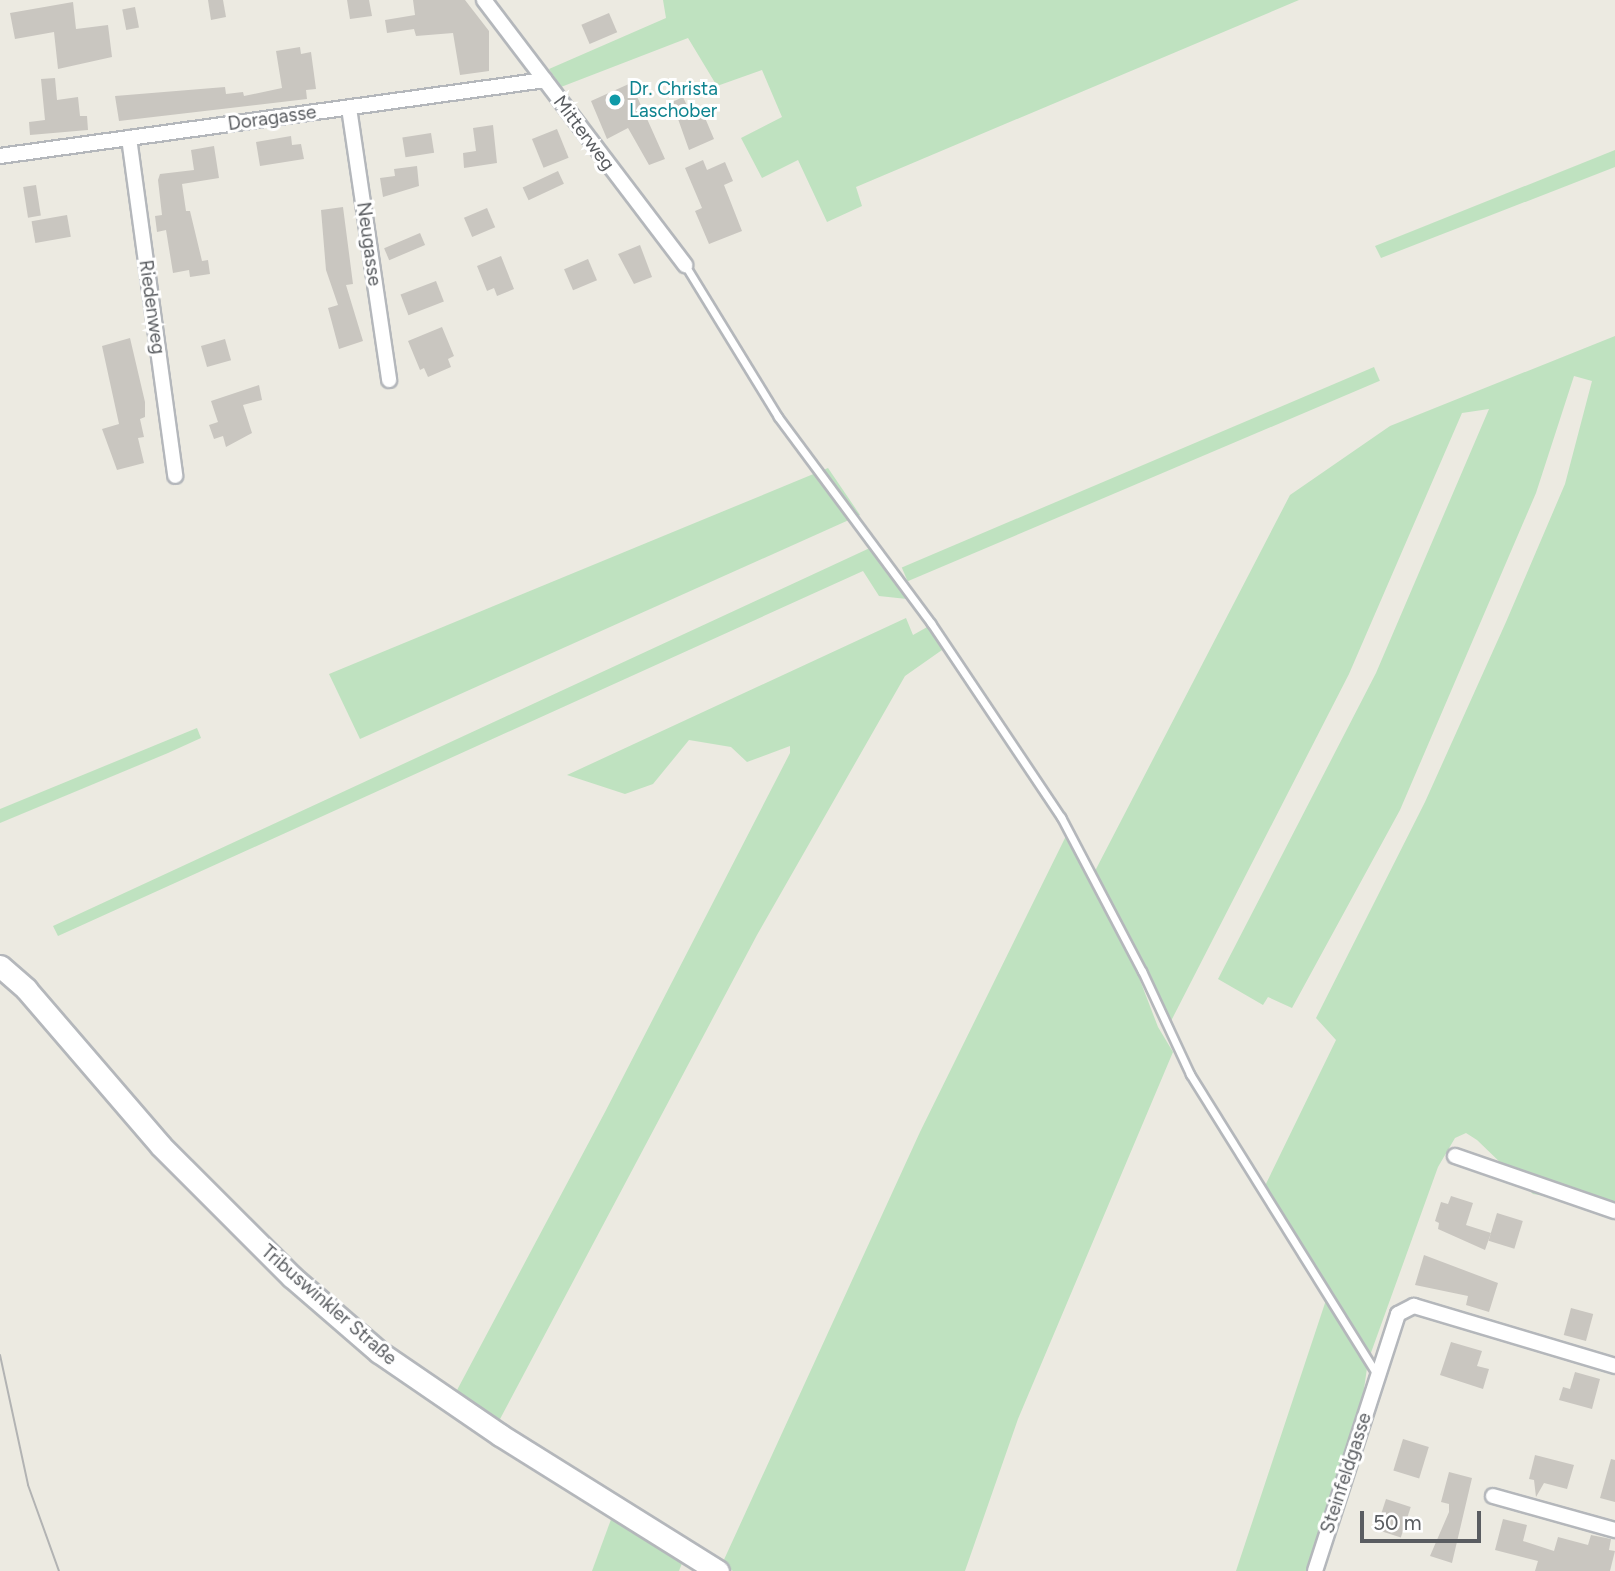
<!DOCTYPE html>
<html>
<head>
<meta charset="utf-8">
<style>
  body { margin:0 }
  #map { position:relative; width:1615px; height:1571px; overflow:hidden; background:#eceae1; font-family:Figtree,sans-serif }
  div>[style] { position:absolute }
  .green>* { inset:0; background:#bfe2c0; transform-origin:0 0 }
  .building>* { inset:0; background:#c9c6c0; transform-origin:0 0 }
  .roads { filter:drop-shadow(2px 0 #b4b7bb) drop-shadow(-2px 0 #b4b7bb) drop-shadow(0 2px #b4b7bb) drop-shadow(0 -2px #b4b7bb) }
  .lane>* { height:7px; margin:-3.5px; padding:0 3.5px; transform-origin:3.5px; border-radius:3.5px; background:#fff }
  .street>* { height:14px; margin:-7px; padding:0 7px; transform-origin:7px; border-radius:7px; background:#fff }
  .secondary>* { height:21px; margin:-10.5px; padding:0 10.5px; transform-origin:10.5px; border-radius:10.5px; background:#fff }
  .tram>* { height:2px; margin:-1px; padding:0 1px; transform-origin:1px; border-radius:1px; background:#b2b3b3 }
  .dots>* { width:19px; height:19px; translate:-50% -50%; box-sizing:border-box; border:4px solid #fff; border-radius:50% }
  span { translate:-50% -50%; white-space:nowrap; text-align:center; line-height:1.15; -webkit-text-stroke:6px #fff; paint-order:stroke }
  .culture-label { font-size:19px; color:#0d838f }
  .left { translate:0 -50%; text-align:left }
  .street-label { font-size:19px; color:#5a5d61 }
  .scale { position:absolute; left:1360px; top:1511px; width:121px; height:32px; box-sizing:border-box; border:4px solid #5a5d61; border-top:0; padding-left:9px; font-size:21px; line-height:24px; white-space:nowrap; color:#5a5d61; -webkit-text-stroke:5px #fff; paint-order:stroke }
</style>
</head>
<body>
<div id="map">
  <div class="green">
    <div style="clip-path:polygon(663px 0,1299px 0,856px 187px,862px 206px,827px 222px,798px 160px,762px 178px,741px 138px,782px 117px,762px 70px,717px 86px,688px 38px,561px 87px,549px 69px,666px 18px)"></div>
    <div style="clip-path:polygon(1615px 150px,1615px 167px,1381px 258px,1375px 246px)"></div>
    <div style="clip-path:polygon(1615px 336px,1615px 1201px,1613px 1207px,1533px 1194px,1477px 1140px,1466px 1133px,1455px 1138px,1438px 1167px,1368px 1361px,1363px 1396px,1307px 1571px,1236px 1571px,1326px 1300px,1261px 1194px,1336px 1040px,1316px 1018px,1425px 802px,1506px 622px,1565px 484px,1592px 381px,1574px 376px,1536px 493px,1400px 810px,1292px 1008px,1268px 997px,1263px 1005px,1218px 979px,1376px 673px,1489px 409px,1462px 413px,1349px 674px,1171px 1021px,1095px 871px,1290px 495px,1390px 426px)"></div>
    <div style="left:1374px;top:367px;width:15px;height:513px;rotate:67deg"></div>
    <div style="clip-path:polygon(828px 468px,860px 515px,360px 739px,329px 674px)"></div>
    <div style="clip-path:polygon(872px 547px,907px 599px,879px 596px,863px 571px,58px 936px,53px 926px)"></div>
    <div style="clip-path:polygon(906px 618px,913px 635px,929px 626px,942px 650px,905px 676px,757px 935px,499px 1421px,456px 1392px,605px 1112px,790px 753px,790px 746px,747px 762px,731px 747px,689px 740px,653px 784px,625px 794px,567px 775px)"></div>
    <div style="clip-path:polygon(197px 728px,201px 738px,168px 753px,0 823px,0 809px)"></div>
    <div style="clip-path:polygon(1066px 836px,1128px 949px,1158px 1027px,1173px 1052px,1018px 1419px,965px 1571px,733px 1571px,722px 1564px,920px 1132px)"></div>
    <div style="clip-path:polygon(613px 1514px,684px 1558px,679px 1571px,592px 1571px)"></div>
  </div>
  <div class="building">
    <div style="clip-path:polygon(208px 0,223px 0,226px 17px,211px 20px)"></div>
    <div style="clip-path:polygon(347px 0,369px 0,372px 16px,350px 19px)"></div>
    <div style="clip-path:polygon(413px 0,465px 0,489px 31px,489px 71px,460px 75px,453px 33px,416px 36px,414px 29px,387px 33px,385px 20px,415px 15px)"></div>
    <div style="clip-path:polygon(73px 2px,76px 29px,108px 25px,112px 57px,58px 69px,54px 32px,15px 39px,10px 13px)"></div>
    <div style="left:135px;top:7px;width:21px;height:13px;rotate:79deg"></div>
    <div style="left:609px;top:13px;width:21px;height:30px;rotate:67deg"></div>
    <div style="clip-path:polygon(300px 47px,301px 54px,311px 52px,316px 89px,306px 90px,307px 99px,119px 121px,115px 96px,225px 87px,226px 94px,243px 92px,244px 96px,282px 88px,276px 51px)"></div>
    <div style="clip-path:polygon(55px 78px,57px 100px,78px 97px,80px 116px,87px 116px,88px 130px,30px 135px,29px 122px,45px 120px,41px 79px)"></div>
    <div style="clip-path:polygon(631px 83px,665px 159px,649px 165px,628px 128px,607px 139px,591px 101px)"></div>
    <div style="clip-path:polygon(683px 97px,689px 110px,700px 106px,714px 139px,689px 150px,672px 102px)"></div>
    <div style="clip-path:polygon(493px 125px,497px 163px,464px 168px,463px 153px,476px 151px,473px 128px)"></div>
    <div style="left:557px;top:129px;width:31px;height:27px;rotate:68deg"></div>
    <div style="left:431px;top:133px;width:20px;height:29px;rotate:81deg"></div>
    <div style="clip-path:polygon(291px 136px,292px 145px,301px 144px,304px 159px,260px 166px,256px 142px)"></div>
    <div style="clip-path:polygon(214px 146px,219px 178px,182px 184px,186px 211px,190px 211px,202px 261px,208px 260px,210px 274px,190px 277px,189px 270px,173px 273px,166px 230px,157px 232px,155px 216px,162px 215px,158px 180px,160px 174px,194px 170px,191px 150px)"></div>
    <div style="clip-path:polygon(703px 160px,707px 170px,725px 162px,733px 181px,724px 185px,742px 231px,709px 244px,695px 211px,702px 208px,685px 168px)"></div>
    <div style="clip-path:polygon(417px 166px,419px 186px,383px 197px,380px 178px,395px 176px,394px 169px)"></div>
    <div style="left:558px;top:171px;width:14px;height:39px;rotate:65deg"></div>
    <div style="left:36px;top:185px;width:31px;height:13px;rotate:81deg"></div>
    <div style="clip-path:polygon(343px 207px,353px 284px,346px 285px,363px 341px,339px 349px,328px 308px,338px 305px,326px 270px,321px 210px)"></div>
    <div style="left:487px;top:208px;width:21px;height:25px;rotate:67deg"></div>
    <div style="left:67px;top:215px;width:22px;height:36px;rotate:80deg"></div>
    <div style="left:420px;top:233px;width:13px;height:39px;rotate:67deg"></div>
    <div style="clip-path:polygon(640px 245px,652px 277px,634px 284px,618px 254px)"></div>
    <div style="clip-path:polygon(501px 256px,514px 289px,497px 296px,494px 288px,487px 291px,477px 266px)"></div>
    <div style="left:588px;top:259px;width:23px;height:26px;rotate:67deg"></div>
    <div style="left:436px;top:281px;width:22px;height:38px;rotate:69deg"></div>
    <div style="clip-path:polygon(442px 327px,454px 356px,448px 359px,451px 367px,428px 377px,424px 368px,420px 370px,408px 341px)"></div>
    <div style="clip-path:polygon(130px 338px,145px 402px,145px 417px,140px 419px,144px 437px,138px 438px,144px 463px,117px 470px,102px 429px,119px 424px,102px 346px)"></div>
    <div style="left:225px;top:339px;width:22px;height:25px;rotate:74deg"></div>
    <div style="clip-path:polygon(259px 385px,262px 400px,243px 405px,252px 433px,226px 447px,223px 436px,214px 439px,209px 425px,218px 422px,211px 401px)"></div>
    <div style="clip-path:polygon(1451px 1196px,1473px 1203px,1466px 1225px,1491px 1233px,1485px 1250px,1438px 1229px,1439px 1223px,1435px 1221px,1441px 1202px,1448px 1204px)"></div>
    <div style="left:1497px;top:1213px;width:27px;height:29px;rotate:17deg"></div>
    <div style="clip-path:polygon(1424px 1255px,1498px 1283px,1489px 1312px,1466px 1305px,1468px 1296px,1415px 1285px)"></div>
    <div style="left:1571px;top:1308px;width:23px;height:28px;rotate:15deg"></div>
    <div style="clip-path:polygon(1451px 1342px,1482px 1351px,1477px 1366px,1489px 1369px,1483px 1389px,1440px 1375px)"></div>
    <div style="clip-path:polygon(1575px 1372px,1600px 1379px,1592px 1409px,1559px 1400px,1563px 1387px,1570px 1389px)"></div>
    <div style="left:1403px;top:1439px;width:27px;height:33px;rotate:17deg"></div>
    <div style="clip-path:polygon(1535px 1455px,1574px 1465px,1567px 1489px,1544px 1483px,1536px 1497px,1534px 1480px,1529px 1479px)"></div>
    <div style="clip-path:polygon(1611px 1459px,1615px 1460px,1615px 1502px,1600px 1498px)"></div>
    <div style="clip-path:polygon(1449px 1472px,1472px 1478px,1452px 1563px,1430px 1556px,1449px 1512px,1449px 1504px,1441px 1502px)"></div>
    <div style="left:1386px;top:1499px;width:26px;height:32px;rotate:18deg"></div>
    <div style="clip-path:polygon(1503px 1519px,1527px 1525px,1523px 1541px,1554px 1551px,1558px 1537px,1588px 1545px,1591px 1535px,1611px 1539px,1609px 1550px,1615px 1551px,1610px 1571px,1535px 1571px,1538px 1561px,1495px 1550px)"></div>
  </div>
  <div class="roads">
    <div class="lane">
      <div style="left:685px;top:265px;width:178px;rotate:58.5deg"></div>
      <div style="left:778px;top:417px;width:257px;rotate:53.4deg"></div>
      <div style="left:931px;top:623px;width:234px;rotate:56.2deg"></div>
      <div style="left:1061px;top:817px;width:174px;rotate:62.3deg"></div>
      <div style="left:1142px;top:971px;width:114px;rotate:65deg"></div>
      <div style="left:1190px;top:1074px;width:352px;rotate:58.1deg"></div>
    </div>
    <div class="street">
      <div style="left:484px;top:0;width:333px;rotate:52.8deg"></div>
      <div style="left:349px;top:108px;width:275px;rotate:81.6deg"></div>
      <div style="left:129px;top:138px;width:341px;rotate:82.2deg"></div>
      <div style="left:0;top:156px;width:550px;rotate:-7.94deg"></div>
      <div style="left:1455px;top:1156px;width:169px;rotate:19deg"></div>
      <div style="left:1493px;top:1496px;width:127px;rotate:15.6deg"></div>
      <div style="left:1315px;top:1571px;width:270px;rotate:-72.1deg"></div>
      <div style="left:1398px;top:1314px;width:18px;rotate:-27deg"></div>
      <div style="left:1414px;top:1306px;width:210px;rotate:16.6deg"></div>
    </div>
    <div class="secondary">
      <div style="left:0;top:966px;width:35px;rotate:41deg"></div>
      <div style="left:26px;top:989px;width:207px;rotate:49.3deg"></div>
      <div style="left:161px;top:1146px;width:185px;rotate:45deg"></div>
      <div style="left:292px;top:1277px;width:115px;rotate:40.8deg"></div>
      <div style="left:379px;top:1352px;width:147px;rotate:34.4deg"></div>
      <div style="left:500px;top:1435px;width:257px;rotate:32deg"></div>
    </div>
  </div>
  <div class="tram">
    <div style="left:0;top:1355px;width:133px;rotate:77.8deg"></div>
    <div style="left:28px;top:1485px;width:91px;rotate:70.2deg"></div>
  </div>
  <div class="dots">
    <div style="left:615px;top:100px;background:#0f9aa8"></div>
  </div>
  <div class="culture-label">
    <span class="left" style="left:629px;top:100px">Dr. Christa<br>Laschober</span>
  </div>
  <div class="street-label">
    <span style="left:272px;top:118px;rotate:-8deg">Doragasse</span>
    <span style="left:584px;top:133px;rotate:53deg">Mitterweg</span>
    <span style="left:369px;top:244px;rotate:82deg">Neugasse</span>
    <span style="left:152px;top:307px;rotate:82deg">Riedenweg</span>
    <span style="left:329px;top:1305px;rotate:41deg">Tribuswinkler Straße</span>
    <span style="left:1346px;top:1473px;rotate:-72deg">Steinfeldgasse</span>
  </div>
  <div class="scale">50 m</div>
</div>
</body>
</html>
